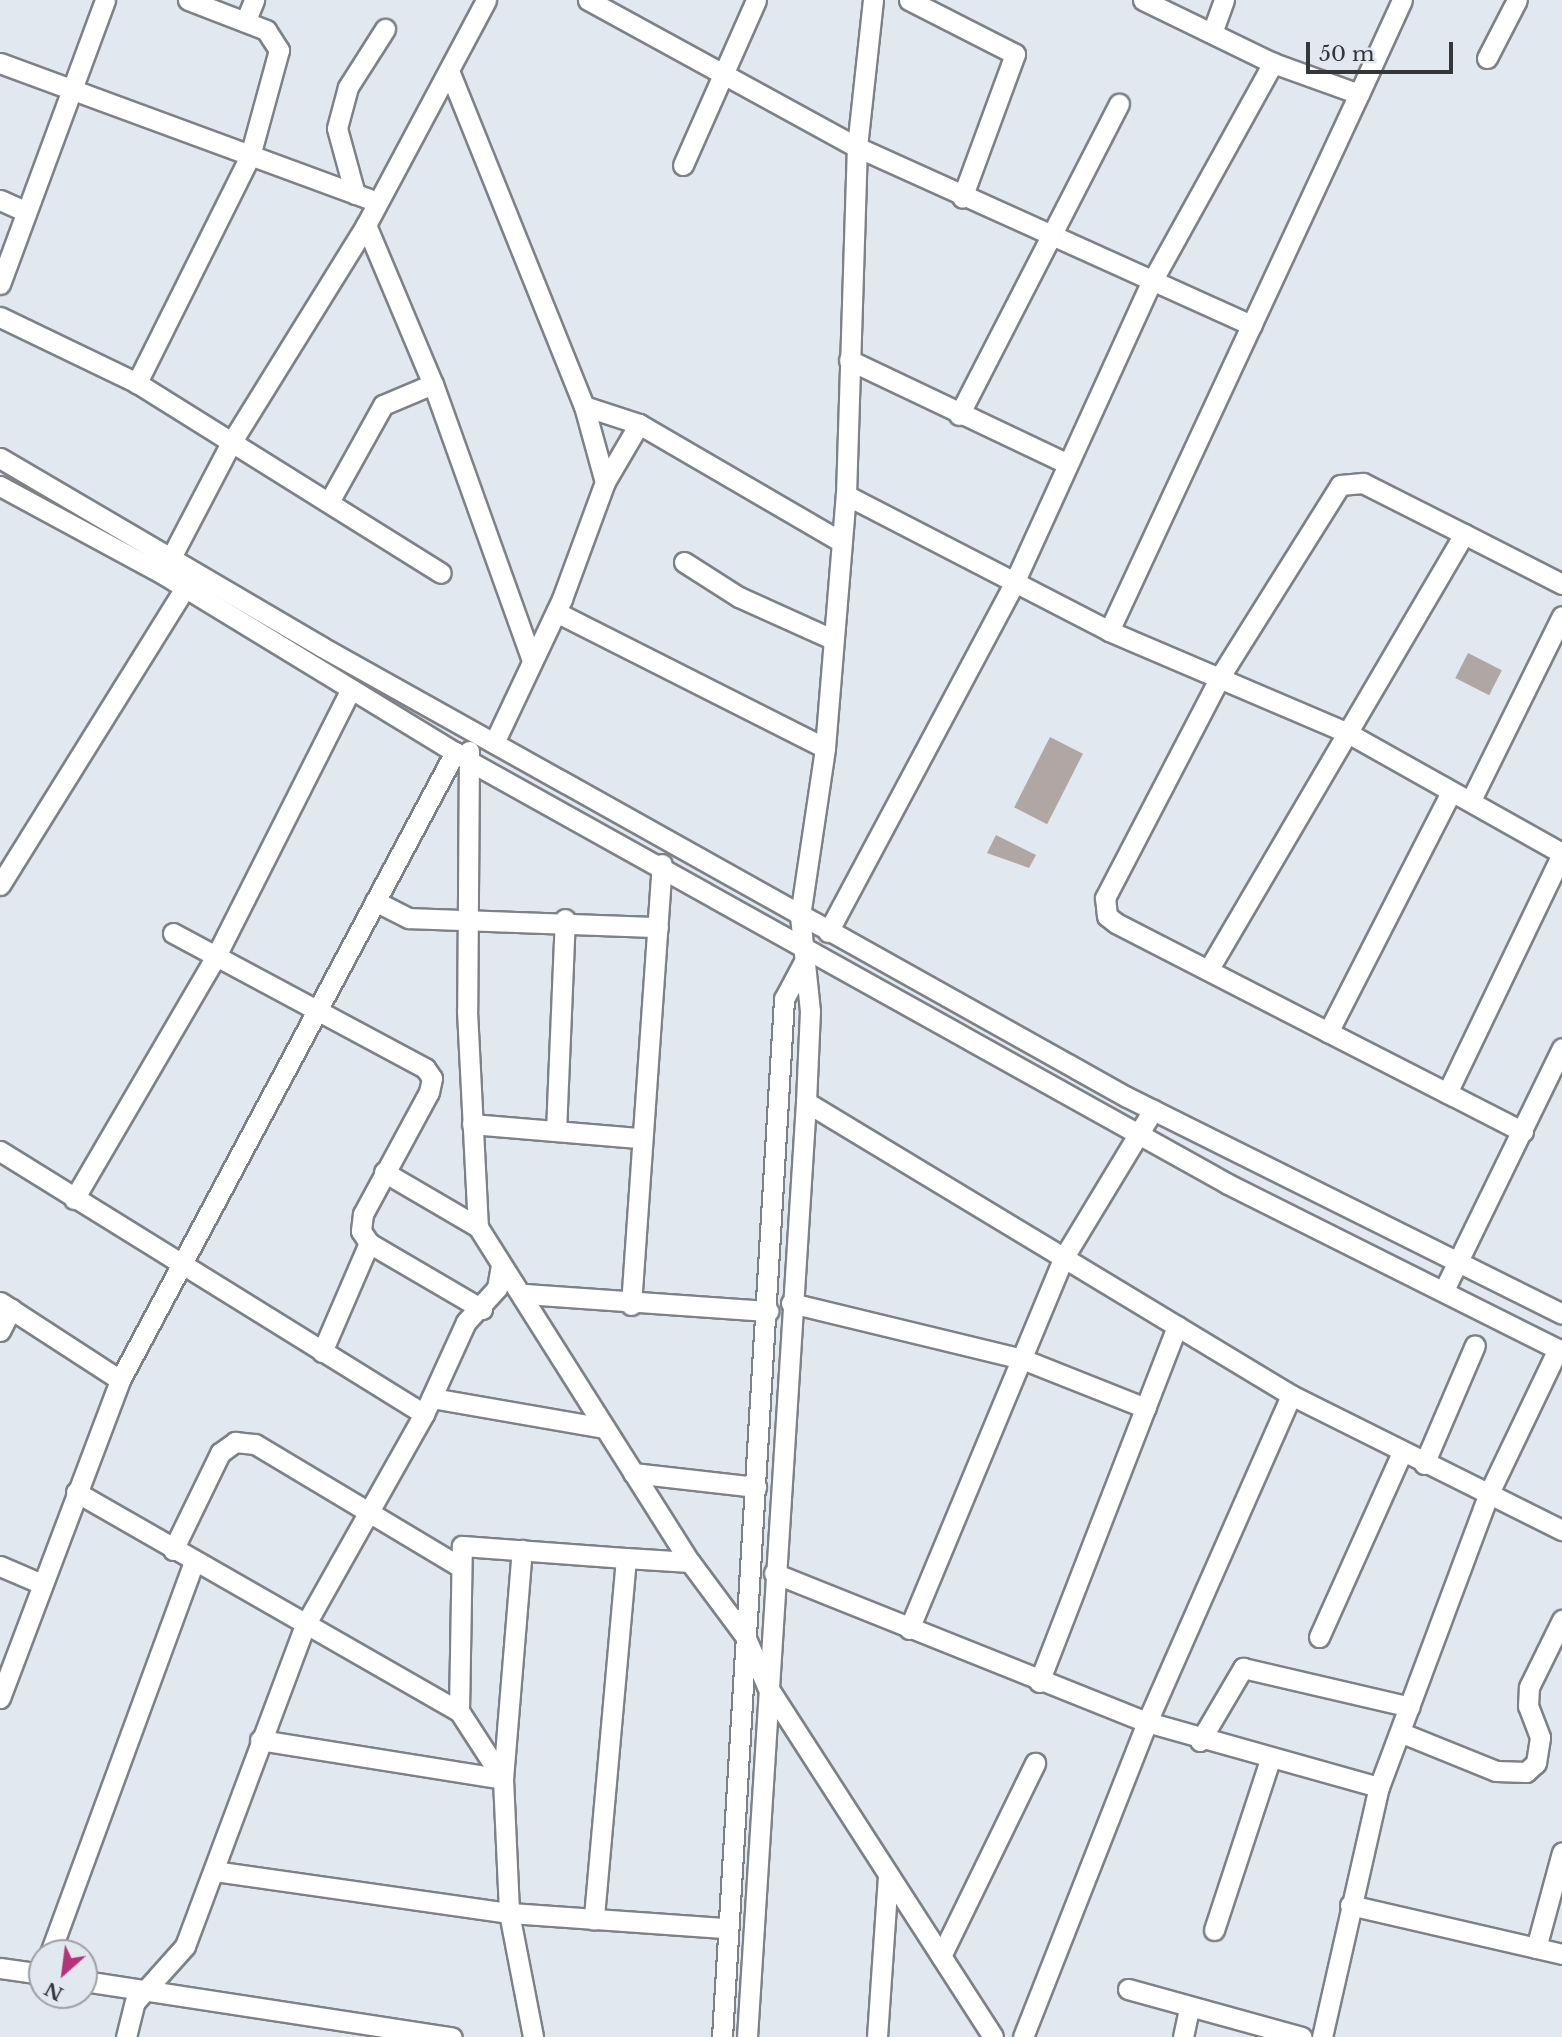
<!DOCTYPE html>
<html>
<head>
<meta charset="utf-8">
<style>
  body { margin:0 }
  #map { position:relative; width:1562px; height:2037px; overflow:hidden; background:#e2e8ef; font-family:"Libre Baskerville",serif }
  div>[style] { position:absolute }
  .building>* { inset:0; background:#b0a7a4; transform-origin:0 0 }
  .roads { filter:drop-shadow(2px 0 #7d8288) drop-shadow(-2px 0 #7d8288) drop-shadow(0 2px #7d8288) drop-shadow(0 -2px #7d8288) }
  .minor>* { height:19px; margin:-9.5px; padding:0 9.5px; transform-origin:9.5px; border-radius:9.5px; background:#fff }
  span { translate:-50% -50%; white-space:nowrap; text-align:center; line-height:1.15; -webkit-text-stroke:5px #e2e8ef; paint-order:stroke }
  .north { position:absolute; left:28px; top:1939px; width:70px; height:70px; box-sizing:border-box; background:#e2e8ef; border:2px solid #9ca1a6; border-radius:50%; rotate:208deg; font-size:19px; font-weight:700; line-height:28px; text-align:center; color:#343739 }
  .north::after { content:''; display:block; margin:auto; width:24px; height:32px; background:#b6337a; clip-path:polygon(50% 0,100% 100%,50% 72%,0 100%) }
  .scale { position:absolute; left:1306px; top:42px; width:147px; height:32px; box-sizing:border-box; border:4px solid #343739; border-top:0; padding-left:9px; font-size:21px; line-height:24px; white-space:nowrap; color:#343739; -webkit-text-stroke:5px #e2e8ef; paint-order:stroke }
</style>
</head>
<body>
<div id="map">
  <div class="building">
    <div style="left:1468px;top:653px;width:38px;height:28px;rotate:27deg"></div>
    <div style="left:1050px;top:737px;width:37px;height:79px;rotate:27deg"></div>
    <div style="clip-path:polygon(996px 835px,1036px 855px,1029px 868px,987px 853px)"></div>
  </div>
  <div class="roads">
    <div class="minor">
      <div style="left:188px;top:0;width:84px;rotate:21deg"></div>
      <div style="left:266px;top:30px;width:24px;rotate:57deg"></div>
      <div style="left:279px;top:50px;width:110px;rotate:105.3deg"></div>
      <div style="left:250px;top:156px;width:254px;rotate:116.5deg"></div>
      <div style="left:137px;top:383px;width:358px;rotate:32deg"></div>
      <div style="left:588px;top:0;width:307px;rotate:28.7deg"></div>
      <div style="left:857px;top:147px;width:433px;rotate:24.3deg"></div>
      <div style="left:909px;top:0;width:119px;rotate:27deg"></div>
      <div style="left:1015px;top:54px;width:153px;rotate:110.2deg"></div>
      <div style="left:1143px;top:0;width:144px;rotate:25.9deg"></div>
      <div style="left:1273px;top:63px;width:91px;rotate:19.8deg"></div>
      <div style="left:1359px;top:94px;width:103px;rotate:-65.4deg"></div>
      <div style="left:246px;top:20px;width:22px;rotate:-68deg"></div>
      <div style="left:1212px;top:33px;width:35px;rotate:-70deg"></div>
      <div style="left:1487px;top:58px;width:65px;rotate:-62.7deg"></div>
      <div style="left:0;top:63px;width:402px;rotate:20.2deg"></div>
      <div style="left:450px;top:73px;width:359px;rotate:68.1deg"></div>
      <div style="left:584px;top:406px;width:79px;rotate:74.6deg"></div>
      <div style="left:605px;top:482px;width:125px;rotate:110.2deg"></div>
      <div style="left:562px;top:599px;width:159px;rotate:115.3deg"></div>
      <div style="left:683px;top:165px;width:180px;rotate:-66.1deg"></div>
      <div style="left:355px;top:194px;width:68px;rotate:-105.3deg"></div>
      <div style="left:337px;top:128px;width:42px;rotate:-75deg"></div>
      <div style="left:348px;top:87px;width:69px;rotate:-57.5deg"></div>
      <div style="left:0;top:200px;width:27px;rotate:24deg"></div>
      <div style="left:366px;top:225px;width:173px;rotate:67.2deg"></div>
      <div style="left:433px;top:384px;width:293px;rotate:70.3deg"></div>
      <div style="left:0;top:284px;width:303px;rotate:-69.7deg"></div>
      <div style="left:0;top:317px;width:152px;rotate:25.7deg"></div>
      <div style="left:849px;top:360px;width:242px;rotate:25.4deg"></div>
      <div style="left:584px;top:406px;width:58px;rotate:18.1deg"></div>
      <div style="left:639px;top:424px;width:67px;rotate:120.4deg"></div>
      <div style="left:959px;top:415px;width:350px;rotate:-62.8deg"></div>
      <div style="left:639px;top:424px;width:233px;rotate:30.2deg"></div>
      <div style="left:0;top:458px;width:373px;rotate:30.4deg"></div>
      <div style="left:322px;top:647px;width:922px;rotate:29.21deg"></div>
      <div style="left:1127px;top:1097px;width:486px;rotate:26.5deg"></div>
      <div style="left:0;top:486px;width:185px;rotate:28.4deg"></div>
      <div style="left:163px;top:574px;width:359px;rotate:31.4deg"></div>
      <div style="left:469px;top:761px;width:869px;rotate:29.13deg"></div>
      <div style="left:1228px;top:1184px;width:373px;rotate:26.6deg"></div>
      <div style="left:846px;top:495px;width:296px;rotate:27.3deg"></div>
      <div style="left:1109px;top:631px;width:258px;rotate:23.1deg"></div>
      <div style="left:1346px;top:732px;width:248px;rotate:29.3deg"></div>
      <div style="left:329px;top:502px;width:111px;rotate:-60.9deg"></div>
      <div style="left:383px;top:405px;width:54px;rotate:-22.8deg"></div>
      <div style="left:684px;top:562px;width:65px;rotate:32.5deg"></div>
      <div style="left:739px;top:597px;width:100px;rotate:24.3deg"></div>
      <div style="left:165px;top:569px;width:142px;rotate:-62.4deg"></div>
      <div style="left:231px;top:443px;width:256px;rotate:-58.2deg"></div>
      <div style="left:366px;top:225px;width:255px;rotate:-61.9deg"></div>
      <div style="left:556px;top:612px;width:301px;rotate:26.8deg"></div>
      <div style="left:1109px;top:631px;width:592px;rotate:-65.04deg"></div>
      <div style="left:469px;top:751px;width:260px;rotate:90.4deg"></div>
      <div style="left:467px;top:1011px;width:216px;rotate:87.1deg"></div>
      <div style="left:478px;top:1227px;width:396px;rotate:57.7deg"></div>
      <div style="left:690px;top:1562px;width:92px;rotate:53.4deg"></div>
      <div style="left:745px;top:1636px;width:55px;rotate:66.3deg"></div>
      <div style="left:767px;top:1686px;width:417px;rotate:57.2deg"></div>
      <div style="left:1451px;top:792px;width:270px;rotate:117.1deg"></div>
      <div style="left:1328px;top:1032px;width:219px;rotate:27.1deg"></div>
      <div style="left:1471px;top:800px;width:205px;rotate:-63.7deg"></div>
      <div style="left:0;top:885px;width:350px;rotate:-58.1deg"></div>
      <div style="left:375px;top:901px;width:38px;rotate:27deg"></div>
      <div style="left:409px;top:918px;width:249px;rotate:2.1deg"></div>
      <div style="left:828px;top:932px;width:395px;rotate:-61.9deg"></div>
      <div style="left:1014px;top:583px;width:330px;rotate:-65.5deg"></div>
      <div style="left:1151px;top:283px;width:252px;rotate:-61deg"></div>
      <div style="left:173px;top:933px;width:286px;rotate:28.2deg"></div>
      <div style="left:425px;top:1068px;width:12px;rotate:55deg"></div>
      <div style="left:432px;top:1078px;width:14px;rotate:102deg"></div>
      <div style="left:429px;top:1092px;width:139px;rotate:118.4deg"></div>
      <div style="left:363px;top:1214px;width:17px;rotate:97deg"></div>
      <div style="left:361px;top:1231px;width:14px;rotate:56deg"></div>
      <div style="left:369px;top:1243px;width:131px;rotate:30.3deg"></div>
      <div style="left:1210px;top:967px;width:502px;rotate:-59.6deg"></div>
      <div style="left:1464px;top:534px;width:110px;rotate:27deg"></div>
      <div style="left:1328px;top:1032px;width:238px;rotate:-152.8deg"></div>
      <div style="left:1116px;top:923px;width:11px;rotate:-142deg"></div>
      <div style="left:1107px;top:916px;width:18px;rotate:-96deg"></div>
      <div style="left:1105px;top:898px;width:251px;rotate:-62.5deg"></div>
      <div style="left:1221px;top:675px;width:224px;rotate:-57.9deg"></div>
      <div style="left:1340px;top:485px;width:23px;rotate:-5deg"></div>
      <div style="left:1363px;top:483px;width:113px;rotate:26.8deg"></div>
      <div style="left:1447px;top:1093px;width:265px;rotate:-64.3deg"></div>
      <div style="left:806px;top:1102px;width:567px;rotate:31.14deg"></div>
      <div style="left:1291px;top:1395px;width:303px;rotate:26.5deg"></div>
      <div style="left:472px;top:1124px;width:169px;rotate:4.8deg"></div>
      <div style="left:556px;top:1131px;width:212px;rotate:-87.6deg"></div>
      <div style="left:0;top:1151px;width:499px;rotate:31.8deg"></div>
      <div style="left:384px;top:1172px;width:109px;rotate:30.3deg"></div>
      <div style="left:74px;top:1199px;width:281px;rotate:-59.7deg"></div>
      <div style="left:216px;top:956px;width:297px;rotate:-63.2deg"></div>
      <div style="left:1444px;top:1290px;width:269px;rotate:-64deg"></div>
      <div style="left:524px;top:1294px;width:245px;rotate:4deg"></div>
      <div style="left:0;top:1302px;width:143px;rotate:33deg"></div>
      <div style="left:791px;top:1303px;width:238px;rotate:13.6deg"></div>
      <div style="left:1022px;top:1359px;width:133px;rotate:21.6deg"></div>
      <div style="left:631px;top:1305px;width:442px;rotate:-86deg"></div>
      <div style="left:0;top:1331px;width:25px;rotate:-63deg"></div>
      <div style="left:322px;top:1352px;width:119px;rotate:-66.7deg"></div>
      <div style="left:432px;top:1398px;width:175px;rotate:9.9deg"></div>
      <div style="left:1424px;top:1464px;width:129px;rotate:-66.8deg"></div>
      <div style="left:633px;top:1473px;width:124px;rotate:6.5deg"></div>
      <div style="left:76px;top:1492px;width:441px;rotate:29.8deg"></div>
      <div style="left:459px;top:1711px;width:81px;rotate:57.1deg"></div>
      <div style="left:503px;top:1779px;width:230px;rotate:-85.3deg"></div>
      <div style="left:173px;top:1550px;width:108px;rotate:-64.1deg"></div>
      <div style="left:220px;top:1453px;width:19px;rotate:-36deg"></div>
      <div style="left:235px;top:1442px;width:20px;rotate:6deg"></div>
      <div style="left:255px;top:1444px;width:238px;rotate:30.9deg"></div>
      <div style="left:626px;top:1558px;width:64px;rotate:3.6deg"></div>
      <div style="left:0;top:1566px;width:46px;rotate:23.2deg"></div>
      <div style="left:774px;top:1573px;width:402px;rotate:21.8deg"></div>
      <div style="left:1147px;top:1722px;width:241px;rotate:15.7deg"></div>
      <div style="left:909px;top:1629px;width:403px;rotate:-67.4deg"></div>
      <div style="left:1064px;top:1257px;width:172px;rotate:-58.8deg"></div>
      <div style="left:1319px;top:1637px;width:203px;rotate:-65.8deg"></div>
      <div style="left:1039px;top:1682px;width:382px;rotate:-68.8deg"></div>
      <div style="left:0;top:1698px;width:340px;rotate:-69.3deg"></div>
      <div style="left:120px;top:1380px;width:712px;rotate:-61.92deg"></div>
      <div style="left:459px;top:1711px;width:165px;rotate:-89deg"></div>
      <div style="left:462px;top:1546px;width:164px;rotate:4.2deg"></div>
      <div style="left:626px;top:1558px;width:363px;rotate:95.1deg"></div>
      <div style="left:1402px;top:1733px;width:101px;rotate:22deg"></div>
      <div style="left:1496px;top:1771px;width:30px;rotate:2deg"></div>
      <div style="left:1526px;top:1772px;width:13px;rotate:-42deg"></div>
      <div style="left:1536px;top:1763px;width:26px;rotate:-81deg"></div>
      <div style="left:1540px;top:1737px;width:33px;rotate:-111deg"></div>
      <div style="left:1528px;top:1706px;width:19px;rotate:-87deg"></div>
      <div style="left:1529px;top:1687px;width:75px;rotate:-63.8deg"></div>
      <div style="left:260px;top:1740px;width:246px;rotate:9.1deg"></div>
      <div style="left:503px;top:1779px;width:134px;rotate:87.4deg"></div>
      <div style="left:509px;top:1913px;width:126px;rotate:79deg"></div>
      <div style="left:1200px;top:1741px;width:85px;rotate:-59.5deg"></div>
      <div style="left:1243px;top:1668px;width:171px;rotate:13.1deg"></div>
      <div style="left:214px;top:1871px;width:298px;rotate:8.1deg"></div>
      <div style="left:509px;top:1913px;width:216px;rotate:4deg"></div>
      <div style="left:1350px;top:1905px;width:218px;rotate:13deg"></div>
      <div style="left:1214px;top:1930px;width:179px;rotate:-71.8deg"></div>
      <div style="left:1536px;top:1948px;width:99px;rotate:-74.8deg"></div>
      <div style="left:50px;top:1953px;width:417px;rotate:-69.8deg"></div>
      <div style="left:941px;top:1956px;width:215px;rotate:-64deg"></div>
      <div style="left:0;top:1968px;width:42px;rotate:8.1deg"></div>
      <div style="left:84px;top:1981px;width:372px;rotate:8.7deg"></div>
      <div style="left:1128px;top:1989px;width:180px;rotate:15.4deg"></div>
      <div style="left:126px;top:2037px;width:36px;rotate:-76deg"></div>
      <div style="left:135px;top:2002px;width:75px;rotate:-48.2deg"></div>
      <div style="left:185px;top:1946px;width:340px;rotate:-69.5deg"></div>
      <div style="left:304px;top:1627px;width:244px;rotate:-60.6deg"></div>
      <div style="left:424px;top:1414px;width:101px;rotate:-65.5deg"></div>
      <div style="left:466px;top:1322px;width:46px;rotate:-47.6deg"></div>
      <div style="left:497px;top:1288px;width:23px;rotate:-80deg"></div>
      <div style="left:722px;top:2037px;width:1040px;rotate:-86.58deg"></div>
      <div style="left:784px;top:999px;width:40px;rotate:-62deg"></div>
      <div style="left:747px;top:2037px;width:937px;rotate:-86.39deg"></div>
      <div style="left:806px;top:1102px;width:91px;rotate:-87.5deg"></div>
      <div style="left:810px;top:1011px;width:96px;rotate:-96deg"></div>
      <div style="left:800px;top:916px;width:170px;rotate:-81.5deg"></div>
      <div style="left:825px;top:748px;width:254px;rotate:-85.3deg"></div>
      <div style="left:846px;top:495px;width:348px;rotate:-88.2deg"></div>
      <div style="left:857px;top:147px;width:148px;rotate:-83.8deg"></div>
      <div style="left:877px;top:2037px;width:163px;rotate:-86.1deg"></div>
      <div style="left:1023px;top:2037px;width:339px;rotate:-68.5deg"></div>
      <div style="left:1147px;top:1722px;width:357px;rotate:-66.2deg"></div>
      <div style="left:1183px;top:2037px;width:29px;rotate:-78deg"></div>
      <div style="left:1322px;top:2037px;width:256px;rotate:-77.2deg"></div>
      <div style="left:1379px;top:1787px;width:312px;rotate:-69.5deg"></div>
      <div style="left:1488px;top:1495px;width:162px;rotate:-64.4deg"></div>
    </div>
  </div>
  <div class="north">N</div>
  <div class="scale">50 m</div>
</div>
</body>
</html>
